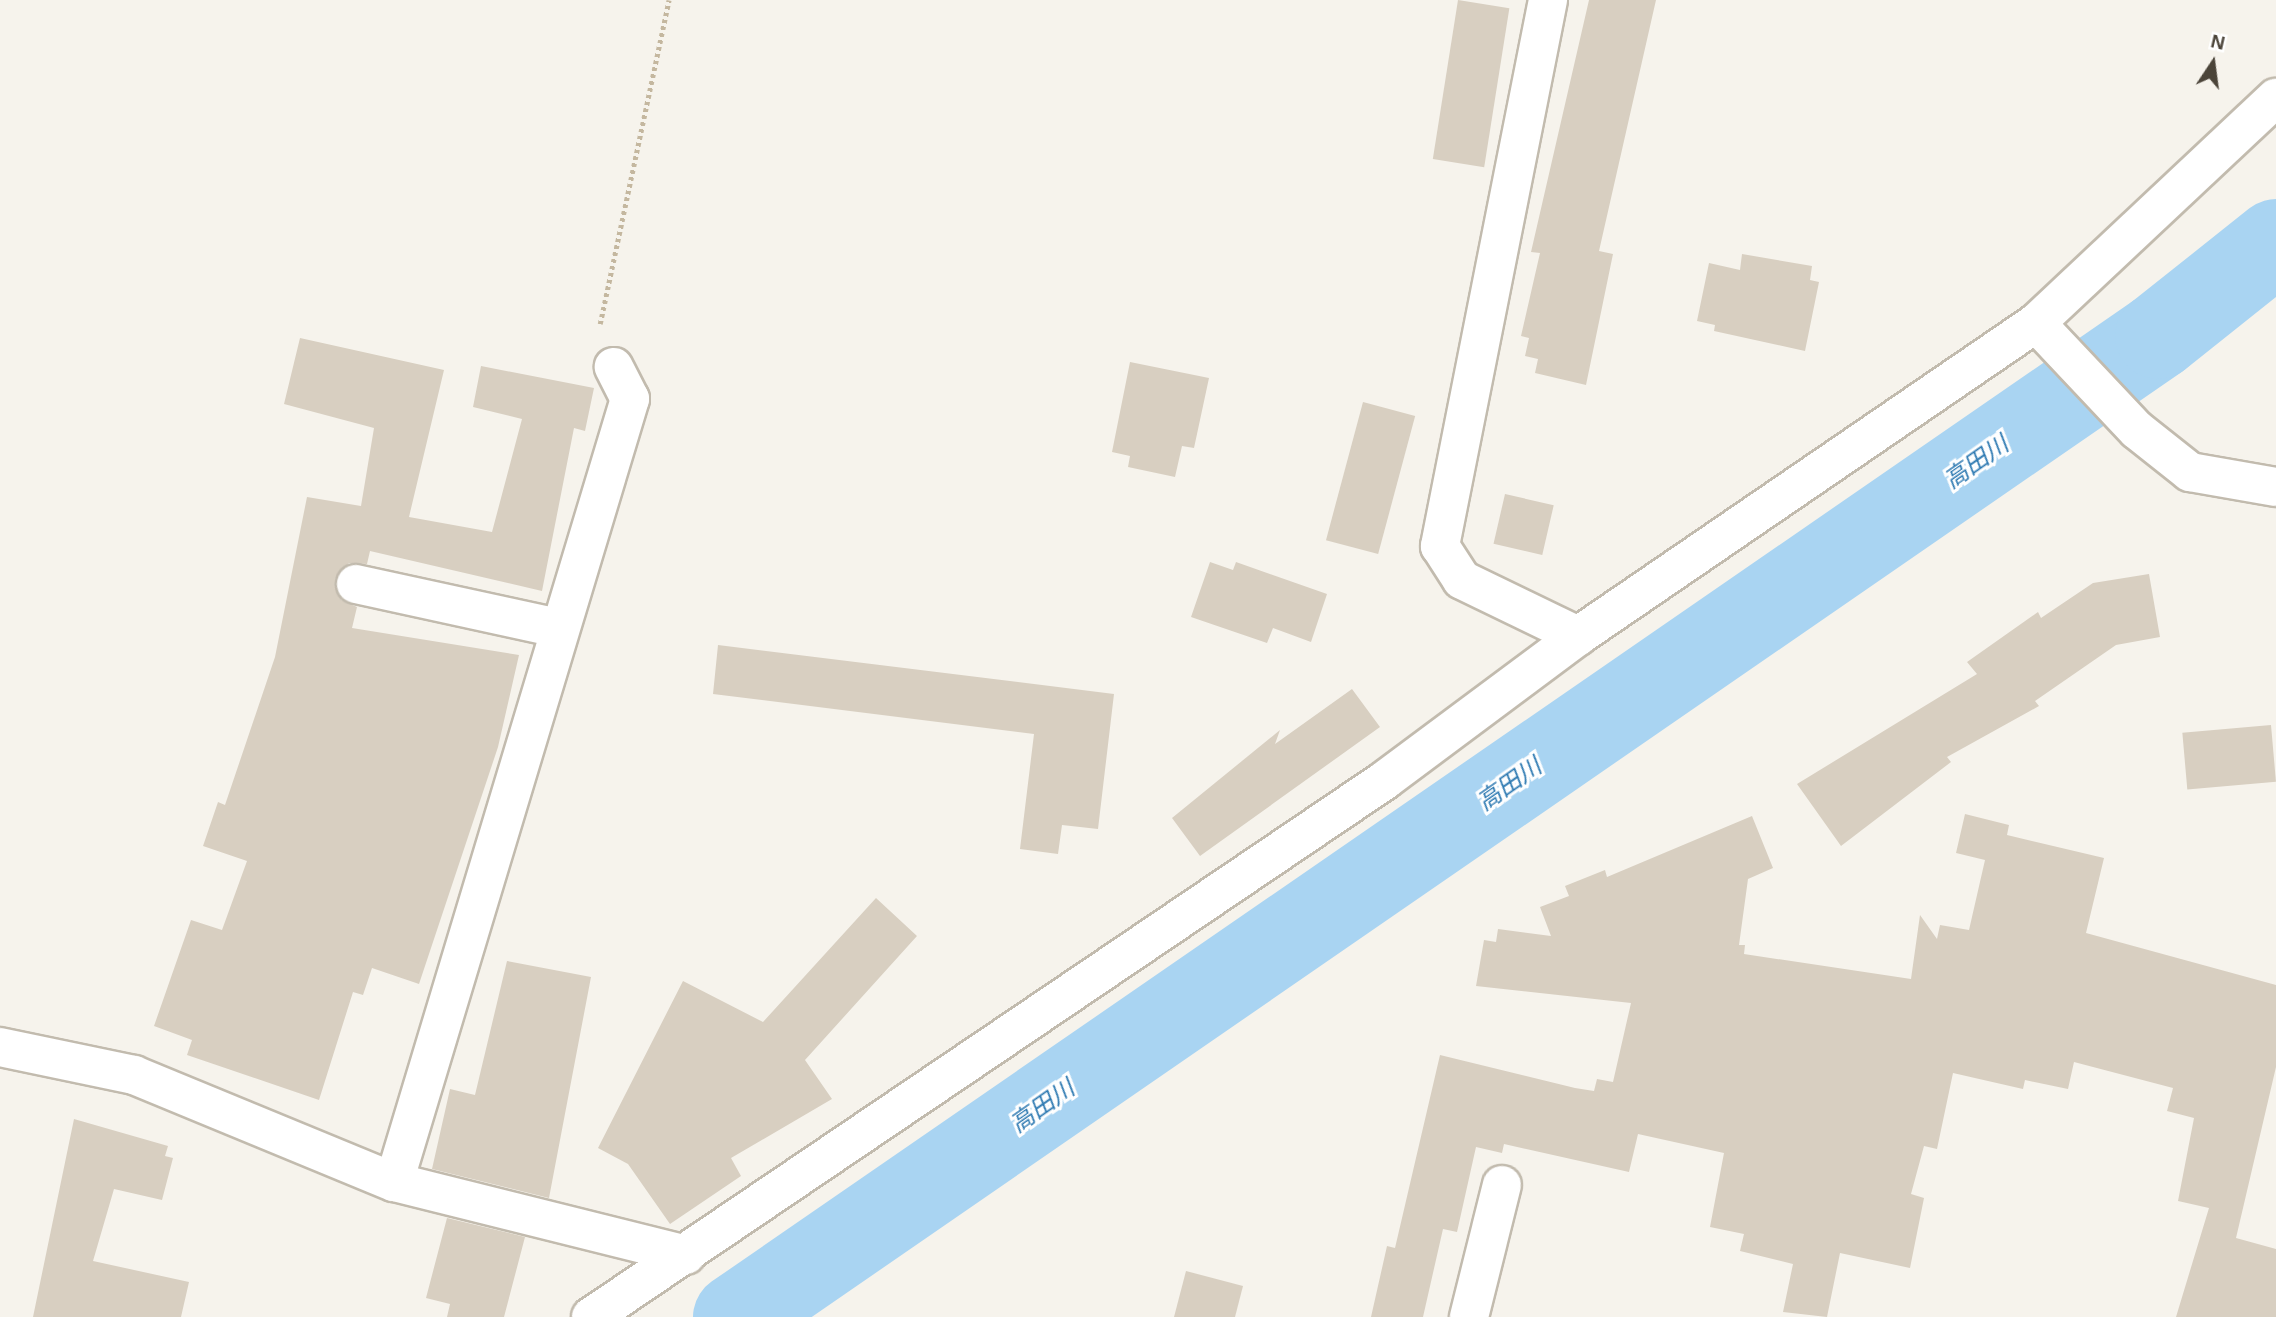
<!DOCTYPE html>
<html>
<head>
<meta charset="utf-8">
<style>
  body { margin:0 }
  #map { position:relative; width:2276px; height:1317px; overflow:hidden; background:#f6f3ec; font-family:Helvetica,"Noto Sans JP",sans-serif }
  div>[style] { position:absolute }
  .river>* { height:86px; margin:-43px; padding:0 43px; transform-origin:43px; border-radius:43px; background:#a9d4f2 }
  .building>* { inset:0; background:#d8cfc1; transform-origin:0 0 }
  .path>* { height:4.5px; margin-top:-2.25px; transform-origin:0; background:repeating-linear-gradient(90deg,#c4b79f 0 3.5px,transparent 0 7px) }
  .roads { filter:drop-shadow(2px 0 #c2bbae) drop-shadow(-2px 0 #c2bbae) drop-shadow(0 2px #c2bbae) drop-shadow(0 -2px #c2bbae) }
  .minor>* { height:38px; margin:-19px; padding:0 19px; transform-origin:19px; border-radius:19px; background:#fff }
  .tertiary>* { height:38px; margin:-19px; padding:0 19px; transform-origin:19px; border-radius:19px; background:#fff }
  span { translate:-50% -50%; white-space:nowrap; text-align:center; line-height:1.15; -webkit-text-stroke:6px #fff; paint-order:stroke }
  .water-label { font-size:24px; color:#2e7ab2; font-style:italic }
  .north { position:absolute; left:2178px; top:28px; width:70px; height:70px; -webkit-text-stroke:5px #fff; paint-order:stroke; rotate:13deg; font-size:19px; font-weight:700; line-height:28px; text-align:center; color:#4b4439 }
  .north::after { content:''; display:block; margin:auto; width:24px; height:32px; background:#4b4439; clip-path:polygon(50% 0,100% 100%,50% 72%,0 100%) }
</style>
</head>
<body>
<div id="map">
  <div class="river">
    <div style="left:736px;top:1317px;width:1728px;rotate:-34.6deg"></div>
    <div style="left:2158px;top:336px;width:151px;rotate:-38.5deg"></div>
  </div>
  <div class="building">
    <div style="left:1458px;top:0;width:52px;height:161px;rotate:9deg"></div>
    <div style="clip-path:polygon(1589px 0,1656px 0,1599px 251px,1613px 254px,1586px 385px,1535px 373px,1538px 359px,1525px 356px,1529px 338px,1521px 336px,1540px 253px,1531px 252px)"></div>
    <div style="clip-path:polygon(1742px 254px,1812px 266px,1810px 280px,1819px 282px,1805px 351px,1714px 331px,1715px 325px,1697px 321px,1709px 263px,1740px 270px)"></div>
    <div style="clip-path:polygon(300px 338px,444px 370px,409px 517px,492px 532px,522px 419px,473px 407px,481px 366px,594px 388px,585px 431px,574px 428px,542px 591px,370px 551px,367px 564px,349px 563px,335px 579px,341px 600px,357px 607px,352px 628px,519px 655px,498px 747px,419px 984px,372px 968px,363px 995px,353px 992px,319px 1100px,187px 1055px,192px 1040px,154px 1026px,191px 920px,222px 930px,247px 861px,203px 846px,218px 802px,225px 805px,275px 657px,307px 497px,361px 506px,374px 428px,284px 404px)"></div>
    <div style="clip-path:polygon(1130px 362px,1209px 378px,1194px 448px,1182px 446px,1175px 477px,1128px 467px,1130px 456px,1112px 452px)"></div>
    <div style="left:1363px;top:402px;width:54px;height:143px;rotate:15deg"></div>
    <div style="left:1505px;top:494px;width:50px;height:51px;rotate:13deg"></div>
    <div style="clip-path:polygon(1210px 562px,1233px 570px,1236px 562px,1327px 594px,1311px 642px,1273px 628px,1267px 643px,1191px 617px)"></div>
    <div style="clip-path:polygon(2149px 574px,2160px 637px,2116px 645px,2035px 701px,2039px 706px,1947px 757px,1951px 762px,1841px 846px,1797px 784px,1977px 674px,1967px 662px,2038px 612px,2041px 618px,2093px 583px)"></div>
    <div style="clip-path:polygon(718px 645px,1114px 694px,1098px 829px,1062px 825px,1058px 854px,1020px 849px,1034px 734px,713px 694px)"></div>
    <div style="clip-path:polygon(1352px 689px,1380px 727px,1200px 856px,1172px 818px,1280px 730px,1275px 744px)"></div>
    <div style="left:2271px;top:725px;width:57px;height:89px;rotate:85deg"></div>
    <div style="clip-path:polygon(1965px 814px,2009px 825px,2007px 835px,2104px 858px,2086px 933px,2276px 985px,2276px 1067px,2236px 1238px,2276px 1249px,2276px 1317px,2176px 1317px,2209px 1208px,2178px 1201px,2194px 1118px,2167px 1111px,2173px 1088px,2074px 1062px,2068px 1089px,2025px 1080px,2023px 1089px,1953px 1073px,1937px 1149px,1924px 1146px,1911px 1194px,1924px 1198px,1910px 1268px,1840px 1253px,1827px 1317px,1783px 1312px,1793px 1264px,1740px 1251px,1744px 1234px,1710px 1227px,1724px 1153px,1638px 1134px,1629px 1172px,1504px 1144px,1502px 1153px,1476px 1147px,1457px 1232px,1443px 1229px,1423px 1317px,1371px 1317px,1387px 1246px,1395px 1248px,1440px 1055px,1575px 1088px,1594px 1091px,1597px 1079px,1613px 1082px,1631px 1003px,1476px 986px,1484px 940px,1496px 942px,1498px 929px,1551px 936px,1540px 907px,1569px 896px,1565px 886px,1605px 870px,1607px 877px,1752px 816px,1773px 868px,1748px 879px,1739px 945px,1745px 945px,1744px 954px,1911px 979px,1920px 915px,1937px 939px,1940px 925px,1969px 930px,1985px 860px,1956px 853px)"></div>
    <div style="clip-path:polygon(876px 898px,917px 936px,805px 1060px,832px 1099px,731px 1158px,741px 1176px,670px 1224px,628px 1164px,598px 1148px,683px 981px,763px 1022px)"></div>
    <div style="clip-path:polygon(507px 961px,591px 977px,549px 1198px,432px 1169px,450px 1089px,475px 1095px)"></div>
    <div style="clip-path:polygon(74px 1119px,168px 1146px,165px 1156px,173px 1158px,162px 1200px,114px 1189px,93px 1261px,189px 1282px,181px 1317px,33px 1317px)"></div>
    <div style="clip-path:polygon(447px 1218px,525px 1237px,504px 1317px,447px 1317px,450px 1304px,426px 1298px)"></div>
    <div style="clip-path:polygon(1186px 1271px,1243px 1286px,1235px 1317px,1174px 1317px)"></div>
  </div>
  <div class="path">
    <div style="left:600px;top:324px;width:331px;rotate:-78deg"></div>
  </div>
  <div class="roads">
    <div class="minor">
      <div style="left:1548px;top:0;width:557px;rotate:101.19deg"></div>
      <div style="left:1440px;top:546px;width:40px;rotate:57.1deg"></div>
      <div style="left:1462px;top:580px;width:129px;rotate:25.8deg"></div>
      <div style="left:2036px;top:323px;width:147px;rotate:46.7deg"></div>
      <div style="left:2137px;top:430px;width:68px;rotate:38.4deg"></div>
      <div style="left:2190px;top:472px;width:87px;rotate:9.9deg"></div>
      <div style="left:356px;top:584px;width:206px;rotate:12.3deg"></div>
      <div style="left:0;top:1047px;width:137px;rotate:11.8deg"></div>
      <div style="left:134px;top:1075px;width:281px;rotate:22.4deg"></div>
      <div style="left:394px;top:1182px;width:301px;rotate:14deg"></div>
      <div style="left:394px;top:1182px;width:818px;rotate:-73.23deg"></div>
      <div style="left:630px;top:399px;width:36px;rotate:-117deg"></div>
      <div style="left:1469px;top:1317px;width:136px;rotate:-76deg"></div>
    </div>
    <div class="tertiary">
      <div style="left:591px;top:1317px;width:959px;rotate:-34.07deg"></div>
      <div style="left:1385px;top:780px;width:241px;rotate:-36.7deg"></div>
      <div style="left:1578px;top:636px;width:555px;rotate:-34.35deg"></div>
      <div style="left:2036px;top:323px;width:329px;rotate:-43.2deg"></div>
    </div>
  </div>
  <div class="water-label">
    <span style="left:1976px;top:462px;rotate:-35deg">高田川</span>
    <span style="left:1509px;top:784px;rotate:-35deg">高田川</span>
    <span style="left:1042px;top:1106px;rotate:-35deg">高田川</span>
  </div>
  <div class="north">N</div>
</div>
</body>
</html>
